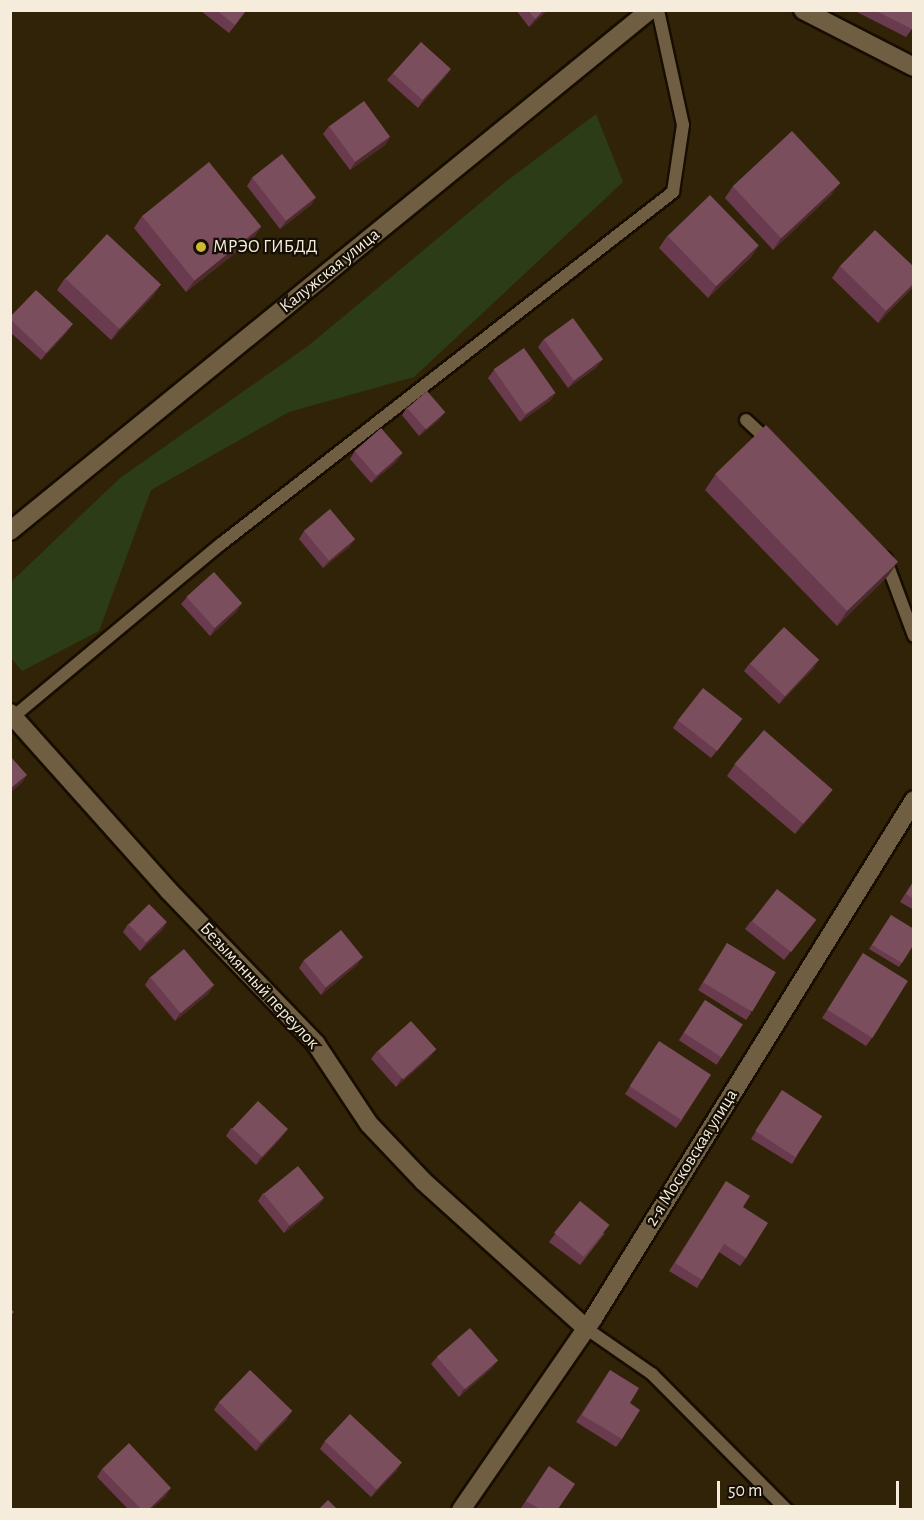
<!DOCTYPE html>
<html>
<head>
<meta charset="utf-8">
<style>
  body { margin:0 }
  #map { position:relative; width:924px; height:1520px; overflow:hidden; background:#312307; font-family:"Alegreya Sans",sans-serif }
  div>[style] { position:absolute }
  .green>* { inset:0; background:#2b3c16 }
  .roads { filter:drop-shadow(2px 0 #170d00) drop-shadow(-2px 0 #170d00) drop-shadow(0 2px #170d00) drop-shadow(0 -2px #170d00) }
  .service>* { height:12px; margin:-6px; padding:0 6px; transform-origin:6px; border-radius:6px; background:#6f5e42 }
  .minor>* { height:18px; margin:-9px; padding:0 9px; transform-origin:9px; border-radius:9px; background:#6f5e42 }
  .tertiary>* { height:18px; margin:-9px; padding:0 9px; transform-origin:9px; border-radius:9px; background:#6f5e42 }
  .wall>* { inset:0; background:#6a3b4e; transform-origin:0 0 }
  .shaded-wall>* { inset:0; background:#4d2a2b }
  .building>* { inset:0; background:#7a4e5d; transform-origin:0 0 }
  .dots>* { width:16px; height:16px; translate:-50% -50%; box-sizing:border-box; border:3px solid #140e04; border-radius:50% }
  span { translate:-50% -50%; white-space:nowrap; text-align:center; line-height:1.15; -webkit-text-stroke:4.5px #140e04; paint-order:stroke }
  .poi-label { font-size:18px; color:#f6ecdc }
  .left { translate:0 -50%; text-align:left }
  .street-label { font-size:18px; color:#f6ecdc }
  .frame { position:absolute; inset:0; border:12px solid #f6ecdc; pointer-events:none }
  .scale { position:absolute; left:717px; top:1481px; width:182px; height:27px; box-sizing:border-box; border:3px solid #f6ecdc; border-top:0; padding-left:8px; font-size:18px; line-height:21px; white-space:nowrap; color:#f6ecdc; -webkit-text-stroke:4px #140e04; paint-order:stroke }
</style>
</head>
<body>
<div id="map">
  <div class="green">
    <div style="clip-path:polygon(596px 114px,623px 182px,414px 377px,289px 412px,151px 490px,99px 631px,22px 671px,11px 658px,11px 582px,120px 478px,308px 346px,508px 180px)"></div>
  </div>
  <div class="roads">
    <div class="service">
      <div style="left:746px;top:420px;width:33px;rotate:43deg"></div>
      <div style="left:885px;top:558px;width:83px;rotate:69.6deg"></div>
      <div style="left:13px;top:717px;width:271px;rotate:-39.8deg"></div>
      <div style="left:221px;top:544px;width:573px;rotate:-37.91deg"></div>
      <div style="left:673px;top:192px;width:68px;rotate:-81.5deg"></div>
      <div style="left:683px;top:125px;width:118px;rotate:-102.3deg"></div>
      <div style="left:587px;top:1329px;width:79px;rotate:34.7deg"></div>
      <div style="left:652px;top:1374px;width:192px;rotate:45.2deg"></div>
    </div>
    <div class="minor">
      <div style="left:803px;top:10px;width:125px;rotate:27.2deg"></div>
      <div style="left:10px;top:531px;width:825px;rotate:-39.15deg"></div>
      <div style="left:10px;top:713px;width:239px;rotate:48.2deg"></div>
      <div style="left:169px;top:891px;width:212px;rotate:46.1deg"></div>
      <div style="left:316px;top:1044px;width:96px;rotate:56.5deg"></div>
      <div style="left:369px;top:1124px;width:79px;rotate:46.5deg"></div>
      <div style="left:423px;top:1181px;width:221px;rotate:42.1deg"></div>
    </div>
    <div class="tertiary">
      <div style="left:461px;top:1510px;width:234px;rotate:-55.4deg"></div>
      <div style="left:594px;top:1317px;width:608px;rotate:-58.24deg"></div>
    </div>
  </div>
  <div class="wall">
    <div style="clip-path:polygon(202px 10px,247px 10px,229px 33px,201px 11px)"></div>
    <div style="clip-path:polygon(516px 10px,548px 10px,529px 27px)"></div>
    <div style="clip-path:polygon(853px 10px,914px 10px,912px 29px,906px 37px)"></div>
    <div style="clip-path:polygon(451px 69px,445px 77px,418px 108px,387px 80px,393px 73px)"></div>
    <div style="clip-path:polygon(329px 126px,390px 137px,385px 145px,350px 170px,323px 134px)"></div>
    <div style="clip-path:polygon(252px 178px,316px 197px,311px 205px,280px 229px,247px 186px)"></div>
    <div style="clip-path:polygon(733px 186px,832px 194px,773px 250px,725px 198px)"></div>
    <div style="clip-path:polygon(142px 216px,261px 227px,253px 239px,186px 292px,134px 228px)"></div>
    <div style="clip-path:polygon(667px 236px,759px 245px,751px 257px,708px 298px,659px 248px)"></div>
    <div style="clip-path:polygon(840px 266px,914px 267px,914px 286px,878px 323px,832px 278px)"></div>
    <div style="clip-path:polygon(65px 278px,161px 284px,153px 296px,111px 340px,57px 290px)"></div>
    <div style="clip-path:polygon(10px 317px,67px 332px,41px 360px,10px 332px)"></div>
    <div style="clip-path:polygon(544px 339px,597px 367px,568px 388px,538px 347px)"></div>
    <div style="clip-path:polygon(494px 370px,551px 400px,520px 422px,488px 378px)"></div>
    <div style="clip-path:polygon(407px 407px,439px 420px,419px 436px,402px 415px)"></div>
    <div style="clip-path:polygon(355px 451px,397px 461px,371px 483px,350px 459px)"></div>
    <div style="clip-path:polygon(715px 475px,888px 576px,837px 626px,705px 490px)"></div>
    <div style="clip-path:polygon(304px 531px,355px 539px,349px 547px,323px 568px,299px 539px)"></div>
    <div style="clip-path:polygon(187px 597px,237px 611px,210px 636px,181px 604px)"></div>
    <div style="clip-path:polygon(750px 663px,814px 668px,779px 704px,744px 671px)"></div>
    <div style="clip-path:polygon(678px 720px,736px 727px,711px 758px,673px 728px)"></div>
    <div style="clip-path:polygon(735px 764px,825px 800px,795px 834px,727px 776px)"></div>
    <div style="clip-path:polygon(914px 880px,914px 910px,900px 902px)"></div>
    <div style="clip-path:polygon(891px 915px,914px 944px,899px 967px,869px 949px)"></div>
    <div style="clip-path:polygon(751px 921px,810px 927px,784px 960px,745px 929px)"></div>
    <div style="clip-path:polygon(167px 922px,162px 930px,140px 951px,123px 932px,128px 924px)"></div>
    <div style="clip-path:polygon(727px 943px,751px 1013px,746px 1020px,698px 990px)"></div>
    <div style="clip-path:polygon(863px 953px,872px 1038px,866px 1046px,822px 1018px)"></div>
    <div style="clip-path:polygon(304px 960px,358px 964px,321px 995px,299px 968px)"></div>
    <div style="clip-path:polygon(150px 977px,209px 993px,175px 1021px,145px 985px)"></div>
    <div style="left:705px;top:1000px;width:45px;height:48px;rotate:33deg"></div>
    <div style="clip-path:polygon(654px 1049px,682px 1120px,676px 1128px,625px 1094px)"></div>
    <div style="clip-path:polygon(377px 1051px,430px 1057px,396px 1087px,371px 1059px)"></div>
    <div style="clip-path:polygon(782px 1090px,797px 1156px,792px 1164px,751px 1139px)"></div>
    <div style="clip-path:polygon(231px 1128px,282px 1137px,256px 1165px,226px 1136px)"></div>
    <div style="clip-path:polygon(726px 1181px,743px 1207px,746px 1258px,740px 1266px,719px 1252px,697px 1288px,669px 1271px)"></div>
    <div style="clip-path:polygon(263px 1193px,324px 1198px,318px 1206px,284px 1233px,258px 1201px)"></div>
    <div style="clip-path:polygon(605px 1233px,580px 1265px,549px 1242px,555px 1234px)"></div>
    <div style="clip-path:polygon(437px 1357px,492px 1368px,459px 1397px,431px 1364px)"></div>
    <div style="clip-path:polygon(610px 1370px,630px 1403px,622px 1439px,616px 1447px,576px 1422px)"></div>
    <div style="clip-path:polygon(219px 1402px,287px 1419px,256px 1451px,214px 1410px)"></div>
    <div style="clip-path:polygon(325px 1441px,397px 1470px,371px 1497px,320px 1449px)"></div>
    <div style="clip-path:polygon(549px 1466px,558px 1509px,523px 1509px,521px 1508px)"></div>
    <div style="clip-path:polygon(102px 1469px,166px 1496px,151px 1509px,128px 1509px,97px 1477px)"></div>
  </div>
  <div class="shaded-wall">
    <div style="clip-path:polygon(544px 10px,548px 10px,529px 27px,535px 19px)"></div>
    <div style="clip-path:polygon(451px 69px,445px 77px,418px 108px,423px 100px)"></div>
    <div style="clip-path:polygon(390px 137px,385px 145px,350px 170px,355px 162px)"></div>
    <div style="clip-path:polygon(840px 183px,832px 194px,773px 250px,781px 238px)"></div>
    <div style="clip-path:polygon(316px 197px,311px 205px,280px 229px,286px 221px)"></div>
    <div style="clip-path:polygon(261px 227px,253px 239px,186px 292px,194px 281px)"></div>
    <div style="clip-path:polygon(759px 245px,751px 257px,708px 298px,716px 286px)"></div>
    <div style="clip-path:polygon(914px 283px,913px 286px,878px 323px,886px 311px)"></div>
    <div style="clip-path:polygon(161px 284px,153px 296px,111px 340px,119px 329px)"></div>
    <div style="clip-path:polygon(73px 324px,67px 332px,41px 360px,46px 353px)"></div>
    <div style="clip-path:polygon(603px 359px,597px 367px,568px 388px,574px 381px)"></div>
    <div style="clip-path:polygon(556px 393px,551px 400px,520px 422px,526px 415px)"></div>
    <div style="clip-path:polygon(445px 412px,439px 420px,419px 436px,425px 429px)"></div>
    <div style="clip-path:polygon(403px 453px,397px 461px,371px 483px,377px 476px)"></div>
    <div style="clip-path:polygon(355px 539px,349px 547px,323px 568px,329px 561px)"></div>
    <div style="clip-path:polygon(899px 561px,888px 576px,837px 626px,847px 611px)"></div>
    <div style="clip-path:polygon(242px 603px,237px 611px,210px 636px,215px 628px)"></div>
    <div style="clip-path:polygon(819px 660px,814px 668px,779px 704px,785px 696px)"></div>
    <div style="clip-path:polygon(27px 775px,22px 783px,10px 793px,10px 789px)"></div>
    <div style="clip-path:polygon(833px 789px,825px 800px,795px 834px,803px 823px)"></div>
    <div style="clip-path:polygon(167px 922px,162px 930px,140px 951px,146px 943px)"></div>
    <div style="clip-path:polygon(363px 957px,358px 964px,321px 995px,326px 987px)"></div>
    <div style="clip-path:polygon(214px 985px,209px 993px,175px 1021px,180px 1013px)"></div>
    <div style="clip-path:polygon(436px 1049px,430px 1057px,396px 1087px,401px 1079px)"></div>
    <div style="clip-path:polygon(288px 1129px,282px 1137px,256px 1165px,261px 1157px)"></div>
    <div style="clip-path:polygon(324px 1198px,318px 1206px,284px 1233px,289px 1226px)"></div>
    <div style="clip-path:polygon(498px 1360px,492px 1368px,459px 1397px,464px 1389px)"></div>
    <div style="clip-path:polygon(292px 1411px,287px 1419px,256px 1451px,261px 1443px)"></div>
    <div style="clip-path:polygon(402px 1462px,397px 1470px,371px 1497px,377px 1489px)"></div>
    <div style="clip-path:polygon(171px 1488px,166px 1496px,151px 1509px,149px 1509px)"></div>
  </div>
  <div class="building">
    <div style="clip-path:polygon(216px 10px,246px 10px,235px 25px)"></div>
    <div style="clip-path:polygon(528px 10px,544px 10px,535px 19px)"></div>
    <div style="clip-path:polygon(874px 10px,914px 10px,914px 26px,912px 29px)"></div>
    <div style="left:421px;top:42px;width:40px;height:42px;rotate:42deg"></div>
    <div style="left:364px;top:101px;width:44px;height:43px;rotate:54deg"></div>
    <div style="left:792px;top:131px;width:71px;height:81px;rotate:47deg"></div>
    <div style="left:282px;top:154px;width:55px;height:38px;rotate:52deg"></div>
    <div style="left:209px;top:162px;width:83px;height:86px;rotate:51deg"></div>
    <div style="left:710px;top:195px;width:70px;height:59px;rotate:46deg"></div>
    <div style="clip-path:polygon(875px 230px,914px 267px,914px 283px,886px 311px,840px 266px)"></div>
    <div style="left:107px;top:234px;width:74px;height:61px;rotate:43deg"></div>
    <div style="clip-path:polygon(36px 290px,73px 324px,46px 353px,10px 319px,10px 317px)"></div>
    <div style="left:573px;top:318px;width:51px;height:36px;rotate:54deg"></div>
    <div style="left:524px;top:348px;width:55px;height:37px;rotate:55deg"></div>
    <div style="left:427px;top:391px;width:28px;height:26px;rotate:49deg"></div>
    <div style="left:766px;top:425px;width:190px;height:71px;rotate:46deg"></div>
    <div style="left:381px;top:428px;width:33px;height:35px;rotate:49deg"></div>
    <div style="left:330px;top:509px;width:39px;height:34px;rotate:50deg"></div>
    <div style="left:214px;top:572px;width:42px;height:37px;rotate:48deg"></div>
    <div style="left:784px;top:627px;width:48px;height:50px;rotate:43deg"></div>
    <div style="left:703px;top:688px;width:50px;height:41px;rotate:38deg"></div>
    <div style="left:764px;top:730px;width:91px;height:45px;rotate:41deg"></div>
    <div style="clip-path:polygon(10px 756px,27px 775px,10px 789px)"></div>
    <div style="clip-path:polygon(914px 881px,914px 899px,906px 894px)"></div>
    <div style="left:777px;top:889px;width:50px;height:41px;rotate:38deg"></div>
    <div style="left:149px;top:904px;width:25px;height:29px;rotate:45deg"></div>
    <div style="clip-path:polygon(891px 915px,914px 929px,914px 944px,902px 963px,872px 945px)"></div>
    <div style="left:341px;top:930px;width:35px;height:48px;rotate:51deg"></div>
    <div style="left:727px;top:943px;width:57px;height:46px;rotate:31deg"></div>
    <div style="left:184px;top:949px;width:47px;height:44px;rotate:50deg"></div>
    <div style="left:863px;top:953px;width:53px;height:67px;rotate:32deg"></div>
    <div style="left:705px;top:1000px;width:45px;height:39px;rotate:33deg"></div>
    <div style="left:411px;top:1021px;width:38px;height:45px;rotate:48deg"></div>
    <div style="left:659px;top:1041px;width:62px;height:54px;rotate:33deg"></div>
    <div style="left:782px;top:1090px;width:48px;height:49px;rotate:33deg"></div>
    <div style="left:258px;top:1101px;width:41px;height:38px;rotate:43deg"></div>
    <div style="left:298px;top:1166px;width:41px;height:44px;rotate:51deg"></div>
    <div style="clip-path:polygon(726px 1181px,750px 1196px,743px 1207px,768px 1223px,746px 1258px,724px 1244px,702px 1280px,675px 1263px)"></div>
    <div style="left:580px;top:1201px;width:38px;height:41px;rotate:39deg"></div>
    <div style="clip-path:polygon(10px 1308px,14px 1312px,10px 1316px)"></div>
    <div style="left:470px;top:1328px;width:43px;height:44px;rotate:49deg"></div>
    <div style="left:250px;top:1370px;width:59px;height:45px;rotate:44deg"></div>
    <div style="clip-path:polygon(610px 1370px,639px 1388px,630px 1403px,640px 1410px,622px 1439px,582px 1415px)"></div>
    <div style="left:350px;top:1414px;width:71px;height:37px;rotate:43deg"></div>
    <div style="clip-path:polygon(129px 1443px,171px 1488px,149px 1509px,141px 1509px,102px 1469px)"></div>
    <div style="clip-path:polygon(549px 1466px,575px 1484px,558px 1509px,540px 1509px,526px 1501px)"></div>
    <div style="clip-path:polygon(328px 1500px,337px 1509px,319px 1509px)"></div>
  </div>
  <div class="dots">
    <div style="left:201px;top:247px;background:#d1b736"></div>
  </div>
  <div class="poi-label">
    <span class="left" style="left:213px;top:247px">МРЭО ГИБДД</span>
  </div>
  <div class="street-label">
    <span style="left:330px;top:271px;rotate:-39deg">Калужская улица</span>
    <span style="left:259px;top:986px;rotate:47deg">Безымянный переулок</span>
    <span style="left:692px;top:1158px;rotate:-58deg">2-я Московская улица</span>
  </div>
  <div class="frame"></div>
  <div class="scale">50 m</div>
</div>
</body>
</html>
